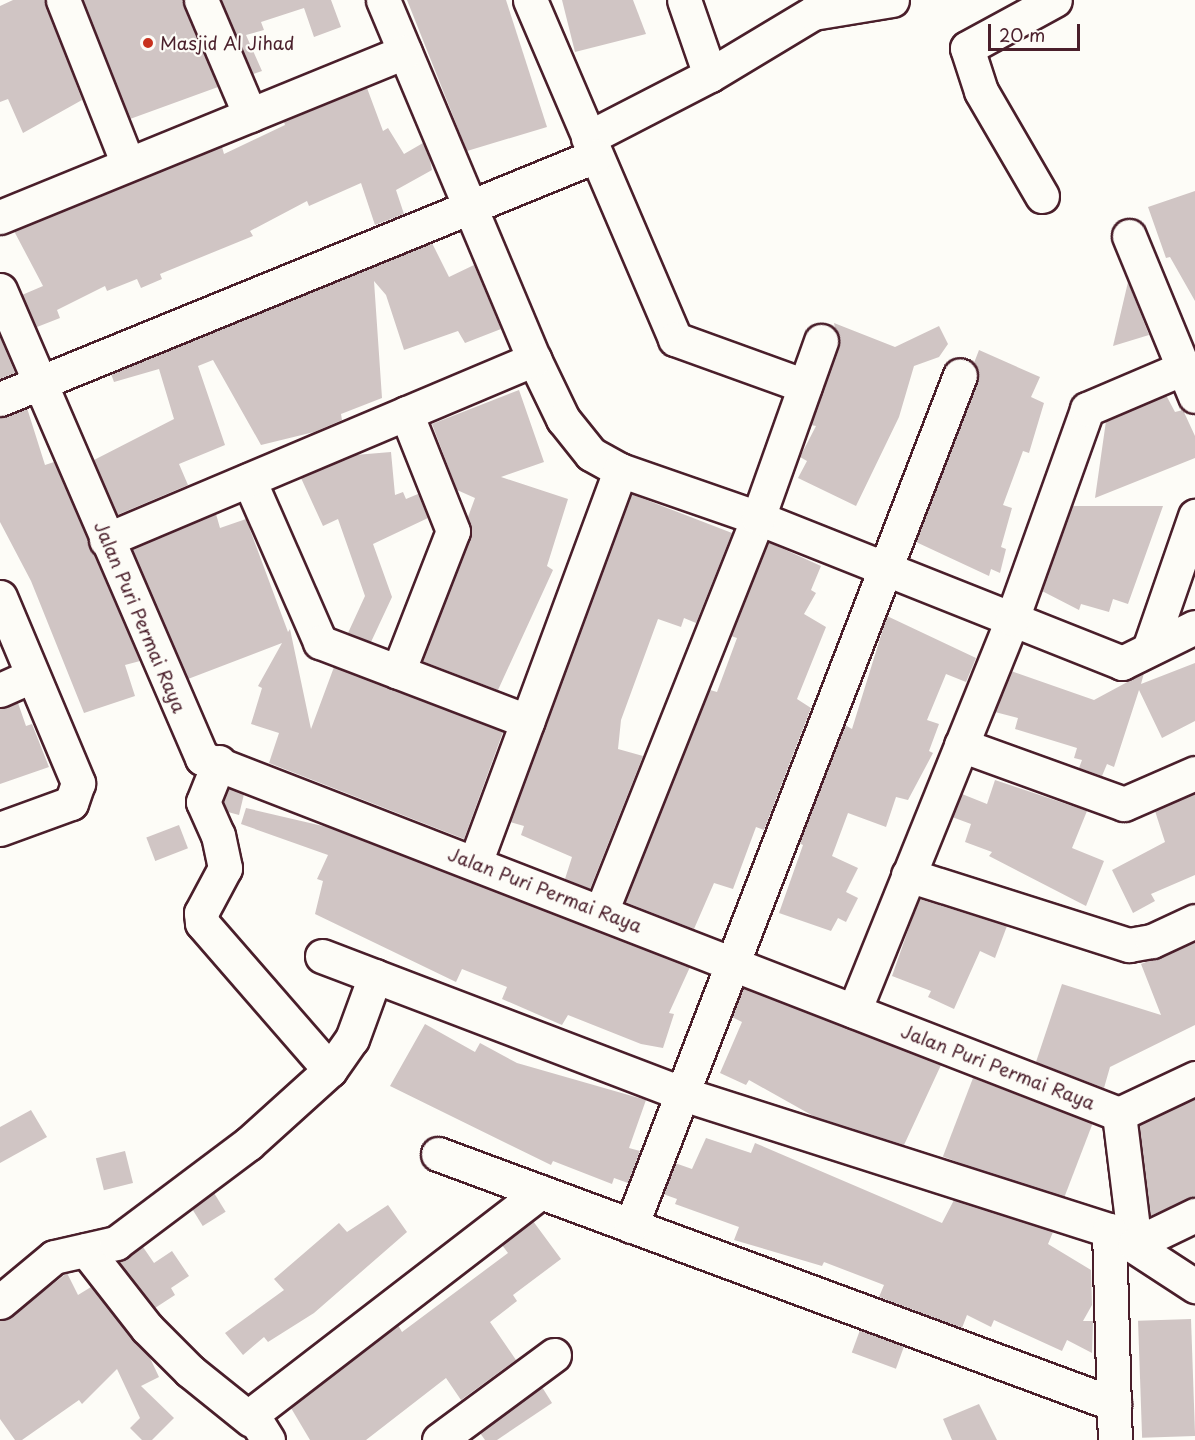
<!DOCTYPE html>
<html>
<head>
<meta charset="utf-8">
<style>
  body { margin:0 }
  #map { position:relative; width:1195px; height:1440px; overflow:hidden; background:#fdfcf7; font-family:"Playpen Sans",sans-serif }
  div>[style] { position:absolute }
  .building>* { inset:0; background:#d0c5c4; transform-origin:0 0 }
  .roads { filter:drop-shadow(2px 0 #4a1f2b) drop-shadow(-2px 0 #4a1f2b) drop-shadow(0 2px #4a1f2b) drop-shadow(0 -2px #4a1f2b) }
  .minor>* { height:33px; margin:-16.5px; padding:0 16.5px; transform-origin:16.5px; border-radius:16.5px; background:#fdfcf7 }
  .dots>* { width:16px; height:16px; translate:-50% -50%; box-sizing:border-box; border:3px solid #fdfcf7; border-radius:50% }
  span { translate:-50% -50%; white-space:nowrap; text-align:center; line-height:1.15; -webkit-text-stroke:4.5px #fdfcf7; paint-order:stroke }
  .poi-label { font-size:18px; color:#4a1f2b }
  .left { translate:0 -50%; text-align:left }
  .street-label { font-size:18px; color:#4a1f2b }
  .scale { position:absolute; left:988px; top:24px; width:92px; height:27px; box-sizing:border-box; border:3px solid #4a1f2b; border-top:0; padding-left:8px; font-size:18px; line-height:21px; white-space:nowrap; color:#4a1f2b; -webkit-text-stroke:4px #fdfcf7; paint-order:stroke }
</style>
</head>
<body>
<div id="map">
  <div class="building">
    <div style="clip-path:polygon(13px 0,45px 0,82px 100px,23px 133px,8px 99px,0 102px,0 6px)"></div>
    <div style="clip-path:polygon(83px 0,183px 0,218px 87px,130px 119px)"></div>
    <div style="clip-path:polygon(221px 0,331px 0,341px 27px,314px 37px,304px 8px,261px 22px,264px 30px,246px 35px,262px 71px,253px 74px)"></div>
    <div style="clip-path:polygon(407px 0,506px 0,547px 127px,467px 151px)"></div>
    <div style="clip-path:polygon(562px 0,633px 0,646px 34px,575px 52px)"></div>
    <div style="clip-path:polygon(367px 88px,383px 131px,388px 128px,404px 154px,423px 143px,430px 160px,432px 170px,396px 190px,404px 214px,375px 225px,361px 183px,309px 206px,307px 201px,250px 231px,253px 236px,160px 274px,162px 279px,141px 288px,137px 279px,107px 291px,105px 286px,57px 310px,60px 318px,37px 327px,22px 295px,43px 286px,14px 231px,222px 147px,224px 154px,285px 125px,284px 122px)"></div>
    <div style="clip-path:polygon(1195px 191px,1195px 301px,1170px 257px,1166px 258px,1148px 207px)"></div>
    <div style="clip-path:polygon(432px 243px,449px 277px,474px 265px,501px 329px,465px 343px,458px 331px,404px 350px,386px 295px,374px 281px,382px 398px,341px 414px,342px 420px,314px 432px,261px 445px,213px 360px,198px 366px,225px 445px,179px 464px,188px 485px,117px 515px,94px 460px,174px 419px,159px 369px,114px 382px,111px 374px)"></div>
    <div style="clip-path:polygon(1128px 282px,1149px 335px,1113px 346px)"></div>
    <div style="clip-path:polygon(834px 323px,895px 347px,939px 326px,948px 344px,939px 357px,914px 366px,899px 417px,856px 506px,798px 478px,807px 461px,800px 457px,816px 426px,811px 425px,839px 347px)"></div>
    <div style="clip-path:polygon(0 337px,15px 373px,0 379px)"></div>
    <div style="clip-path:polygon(979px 350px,1040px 377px,1031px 397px,1044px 403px,1029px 453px,1023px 451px,1003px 505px,1012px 508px,1001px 547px,1006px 549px,1000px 573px,991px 569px,989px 576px,916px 542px,977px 382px,974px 363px)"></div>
    <div style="clip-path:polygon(519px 390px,544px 462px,501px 477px,568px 499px,547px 566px,553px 570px,498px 690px,422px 661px,470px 538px,468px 517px,475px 498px,457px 490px,432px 424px)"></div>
    <div style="clip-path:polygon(1166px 395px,1175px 412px,1183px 410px,1195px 436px,1195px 458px,1095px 498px,1106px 421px)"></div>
    <div style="clip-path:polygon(27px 408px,45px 465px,54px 462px,140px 661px,125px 665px,135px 696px,84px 713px,31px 581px,0 522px,0 417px)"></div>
    <div style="clip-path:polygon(391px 452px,395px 495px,403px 492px,406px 499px,418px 494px,428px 518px,373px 544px,392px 597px,371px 642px,348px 633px,365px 596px,338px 519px,323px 526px,301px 478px,355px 455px)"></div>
    <div style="clip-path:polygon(631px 494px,732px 533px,696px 623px,684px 618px,681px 627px,658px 619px,621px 720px,618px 749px,643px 756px,590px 889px,565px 879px,572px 857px,521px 835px,524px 826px,510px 822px)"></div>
    <div style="clip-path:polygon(1072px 506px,1163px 506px,1128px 604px,1113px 599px,1109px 612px,1081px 604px,1079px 610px,1042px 591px)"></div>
    <div style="clip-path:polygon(216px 514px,220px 528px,246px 519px,288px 632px,290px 629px,311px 729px,334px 667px,503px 732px,464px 839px,269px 763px,279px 733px,251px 724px,262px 688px,258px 686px,282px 643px,188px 679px,132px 549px)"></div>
    <div style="clip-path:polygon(768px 542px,821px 566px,811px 590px,816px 593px,804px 614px,826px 627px,797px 699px,811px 708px,764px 830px,756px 827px,733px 889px,714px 883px,694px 929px,625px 902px,710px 690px,717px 692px,737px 638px,731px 636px)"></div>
    <div style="clip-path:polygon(887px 616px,976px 658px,966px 682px,946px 674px,927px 720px,939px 724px,929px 751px,933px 753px,908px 800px,896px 797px,886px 827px,848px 813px,832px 856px,858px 868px,846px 892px,858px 898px,846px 922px,838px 918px,831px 931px,779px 913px,803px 845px,799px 843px,845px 725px,852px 729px)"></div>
    <div style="clip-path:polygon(1195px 663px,1195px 721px,1162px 738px,1139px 690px,1114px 767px,1107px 764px,1102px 776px,1079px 768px,1082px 760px,1074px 758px,1077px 748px,1015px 729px,1018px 718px,995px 712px,1011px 671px,1094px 700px,1144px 673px,1141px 684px)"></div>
    <div style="clip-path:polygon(18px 703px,26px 726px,32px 724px,49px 767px,0 784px,0 708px)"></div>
    <div style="clip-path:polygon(995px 780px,1087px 811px,1072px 848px,1104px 861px,1086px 906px,989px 856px,992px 852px,965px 842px,971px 824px,952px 817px,962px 794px,987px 804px)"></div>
    <div style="clip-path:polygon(229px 788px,244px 794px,239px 815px,228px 812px,223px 802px)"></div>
    <div style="clip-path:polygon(1195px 793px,1195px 875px,1151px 894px,1155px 901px,1133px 913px,1112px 870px,1165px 842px,1155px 811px)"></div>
    <div style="clip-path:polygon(246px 808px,327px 827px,690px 967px,669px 1013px,674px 1014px,663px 1048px,641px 1044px,568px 1015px,562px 1025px,502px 999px,507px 987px,462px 969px,456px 982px,315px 914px,323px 881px,317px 879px,328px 855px,241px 824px)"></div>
    <div style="left:179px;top:825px;width:25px;height:35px;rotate:69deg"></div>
    <div style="clip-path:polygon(919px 899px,1007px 926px,995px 958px,980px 951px,954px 1009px,928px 997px,931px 991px,892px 976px)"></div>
    <div style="clip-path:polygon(1195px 943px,1195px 1025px,1110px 1067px,1104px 1088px,1036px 1062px,1062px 984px,1161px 1015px,1141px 964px)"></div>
    <div style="clip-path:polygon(743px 988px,941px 1065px,904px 1145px,815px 1117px,749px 1080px,746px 1085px,720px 1073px,742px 1022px,732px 1017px)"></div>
    <div style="clip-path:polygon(425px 1024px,475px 1052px,480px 1043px,517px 1063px,646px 1100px,629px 1148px,640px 1151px,628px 1183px,614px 1178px,612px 1184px,553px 1161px,551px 1165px,390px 1086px)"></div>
    <div style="left:973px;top:1078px;width:128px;height:84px;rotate:21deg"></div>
    <div style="clip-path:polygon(1195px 1099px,1195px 1196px,1150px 1216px,1139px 1125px)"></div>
    <div style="clip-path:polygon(31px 1110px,47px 1137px,0 1163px,0 1127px)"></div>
    <div style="clip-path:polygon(706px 1138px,751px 1153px,755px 1143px,942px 1223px,954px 1200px,1053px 1232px,1048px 1244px,1091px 1270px,1092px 1305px,1083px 1321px,1093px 1321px,1092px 1353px,1067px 1340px,1062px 1351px,994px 1320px,991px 1327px,967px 1315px,962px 1328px,879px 1297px,884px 1285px,824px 1262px,822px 1266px,734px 1240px,739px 1227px,675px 1204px,677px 1199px,663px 1194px,675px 1163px,692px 1169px)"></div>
    <div style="left:125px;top:1151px;width:33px;height:30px;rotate:76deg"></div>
    <div style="left:214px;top:1193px;width:22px;height:27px;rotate:58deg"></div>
    <div style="clip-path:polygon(388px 1205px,407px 1232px,314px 1313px,268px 1342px,264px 1337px,243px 1355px,225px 1333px,284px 1290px,274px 1279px,339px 1223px,347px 1232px)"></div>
    <div style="clip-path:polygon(533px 1221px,561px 1259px,513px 1295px,517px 1301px,490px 1322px,516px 1360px,461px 1400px,446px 1378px,366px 1440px,310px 1440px,291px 1408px,398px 1325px,402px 1332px,508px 1253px,502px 1245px)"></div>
    <div style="clip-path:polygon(143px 1247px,154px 1263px,172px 1251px,189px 1276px,171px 1288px,175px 1295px,155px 1308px,119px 1262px)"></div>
    <div style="clip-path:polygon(67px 1273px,78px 1295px,91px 1287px,149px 1356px,159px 1377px,141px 1386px,174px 1418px,152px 1440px,142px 1440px,130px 1428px,140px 1418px,117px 1369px,82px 1404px,79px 1400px,22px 1440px,15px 1440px,0 1419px,0 1320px,12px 1316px)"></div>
    <div style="left:1191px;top:1319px;width:117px;height:53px;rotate:88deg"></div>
    <div style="left:860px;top:1330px;width:47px;height:24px;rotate:20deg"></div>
    <div style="clip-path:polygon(542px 1387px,552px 1403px,497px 1440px,485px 1440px,480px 1433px)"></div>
    <div style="clip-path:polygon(979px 1404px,997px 1440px,952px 1440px,943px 1419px)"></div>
  </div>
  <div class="roads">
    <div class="minor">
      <div style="left:63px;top:0;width:176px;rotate:68.4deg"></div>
      <div style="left:201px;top:0;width:125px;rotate:66.9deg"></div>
      <div style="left:383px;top:0;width:389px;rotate:67.2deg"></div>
      <div style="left:534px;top:359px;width:67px;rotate:64.2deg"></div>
      <div style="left:563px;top:419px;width:45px;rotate:51.3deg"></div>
      <div style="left:591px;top:454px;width:33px;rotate:29deg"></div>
      <div style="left:620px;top:470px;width:146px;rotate:19.2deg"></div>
      <div style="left:758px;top:518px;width:392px;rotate:21.7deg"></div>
      <div style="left:1122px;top:663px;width:81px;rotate:-26.3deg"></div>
      <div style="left:530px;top:0;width:369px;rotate:66.8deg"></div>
      <div style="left:675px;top:339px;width:138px;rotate:19.9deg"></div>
      <div style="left:710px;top:75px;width:120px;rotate:-31deg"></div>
      <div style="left:813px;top:13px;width:80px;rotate:-9.3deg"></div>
      <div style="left:588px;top:138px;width:137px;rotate:-27.3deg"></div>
      <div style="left:710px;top:75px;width:79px;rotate:-109.1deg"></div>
      <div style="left:1042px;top:196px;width:121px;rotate:-120.2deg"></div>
      <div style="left:981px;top:91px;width:45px;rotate:-108deg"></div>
      <div style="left:967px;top:48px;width:100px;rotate:-28.6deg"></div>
      <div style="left:0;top:217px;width:437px;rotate:-22.2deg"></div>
      <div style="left:1129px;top:236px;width:173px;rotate:67.6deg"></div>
      <div style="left:0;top:290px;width:510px;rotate:66.65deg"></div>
      <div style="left:202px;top:758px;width:984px;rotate:21.22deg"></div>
      <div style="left:0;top:399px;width:643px;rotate:-22.22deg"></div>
      <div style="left:249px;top:480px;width:177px;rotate:66.3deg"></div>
      <div style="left:320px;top:642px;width:222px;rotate:20.9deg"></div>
      <div style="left:106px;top:540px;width:465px;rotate:-22.9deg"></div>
      <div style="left:0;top:597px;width:202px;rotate:67.2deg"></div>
      <div style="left:78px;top:783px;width:21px;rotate:109deg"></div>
      <div style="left:71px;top:803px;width:76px;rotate:159.9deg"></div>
      <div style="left:1149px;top:649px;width:141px;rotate:-70.9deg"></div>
      <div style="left:398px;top:672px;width:151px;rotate:-68.7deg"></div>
      <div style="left:453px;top:531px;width:127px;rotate:-111.7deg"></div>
      <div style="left:0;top:690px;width:34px;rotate:-24deg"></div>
      <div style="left:961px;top:745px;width:173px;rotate:19.9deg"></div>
      <div style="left:1124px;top:804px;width:77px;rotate:-23.6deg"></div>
      <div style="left:219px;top:762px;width:43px;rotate:111.8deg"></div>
      <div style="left:203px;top:802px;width:36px;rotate:66deg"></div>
      <div style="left:218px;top:835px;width:34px;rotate:78deg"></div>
      <div style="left:225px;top:868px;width:51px;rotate:118.1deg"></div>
      <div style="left:201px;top:913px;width:10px;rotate:84deg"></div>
      <div style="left:202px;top:923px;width:195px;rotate:49deg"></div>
      <div style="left:475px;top:863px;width:419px;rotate:-69.7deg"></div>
      <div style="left:908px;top:875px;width:232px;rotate:17.6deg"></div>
      <div style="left:1129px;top:945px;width:23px;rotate:-10deg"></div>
      <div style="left:1152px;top:941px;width:47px;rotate:-24.9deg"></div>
      <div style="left:601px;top:912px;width:424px;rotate:-68.3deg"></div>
      <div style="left:758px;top:518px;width:188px;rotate:-70.4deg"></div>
      <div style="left:322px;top:956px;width:386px;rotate:20.9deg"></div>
      <div style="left:683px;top:1094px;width:447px;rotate:17.7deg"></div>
      <div style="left:1109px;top:1230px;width:103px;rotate:33.1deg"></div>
      <div style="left:854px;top:1011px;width:423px;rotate:-68deg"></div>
      <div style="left:1012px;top:619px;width:223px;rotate:-70.3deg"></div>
      <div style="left:1087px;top:409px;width:104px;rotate:-23.1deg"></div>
      <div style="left:1119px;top:1114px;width:131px;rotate:83deg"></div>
      <div style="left:1119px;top:1114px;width:84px;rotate:-25.3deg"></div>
      <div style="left:438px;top:1154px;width:721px;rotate:20.3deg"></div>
      <div style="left:631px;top:1226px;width:912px;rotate:-68.86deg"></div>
      <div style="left:1109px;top:1230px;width:210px;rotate:88.4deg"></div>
      <div style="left:1135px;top:1244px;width:67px;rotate:-25.8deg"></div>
      <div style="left:86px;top:1250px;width:99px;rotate:52deg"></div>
      <div style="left:147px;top:1328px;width:61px;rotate:45deg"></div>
      <div style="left:190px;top:1371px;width:78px;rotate:38.8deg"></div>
      <div style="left:0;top:1302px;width:70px;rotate:-39.8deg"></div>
      <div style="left:54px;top:1257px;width:64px;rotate:-12.7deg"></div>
      <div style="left:116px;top:1243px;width:165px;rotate:-36.9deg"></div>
      <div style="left:248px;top:1144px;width:110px;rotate:-42.1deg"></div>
      <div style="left:330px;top:1070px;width:38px;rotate:-55deg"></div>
      <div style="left:352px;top:1039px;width:67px;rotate:-69.9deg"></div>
      <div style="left:268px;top:1440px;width:31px;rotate:-122deg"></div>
      <div style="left:252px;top:1414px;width:364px;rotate:-37.6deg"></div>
      <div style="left:439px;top:1440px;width:143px;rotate:-36.5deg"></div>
    </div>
  </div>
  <div class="dots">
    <div style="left:148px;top:43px;background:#c8321e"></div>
  </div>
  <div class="poi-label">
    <span class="left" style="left:160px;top:43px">Masjid Al Jihad</span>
  </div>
  <div class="street-label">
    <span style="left:140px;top:617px;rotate:67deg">Jalan Puri Permai Raya</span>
    <span style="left:545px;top:890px;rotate:21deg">Jalan Puri Permai Raya</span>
    <span style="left:998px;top:1067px;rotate:21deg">Jalan Puri Permai Raya</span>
  </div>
  <div class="scale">20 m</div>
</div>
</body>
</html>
